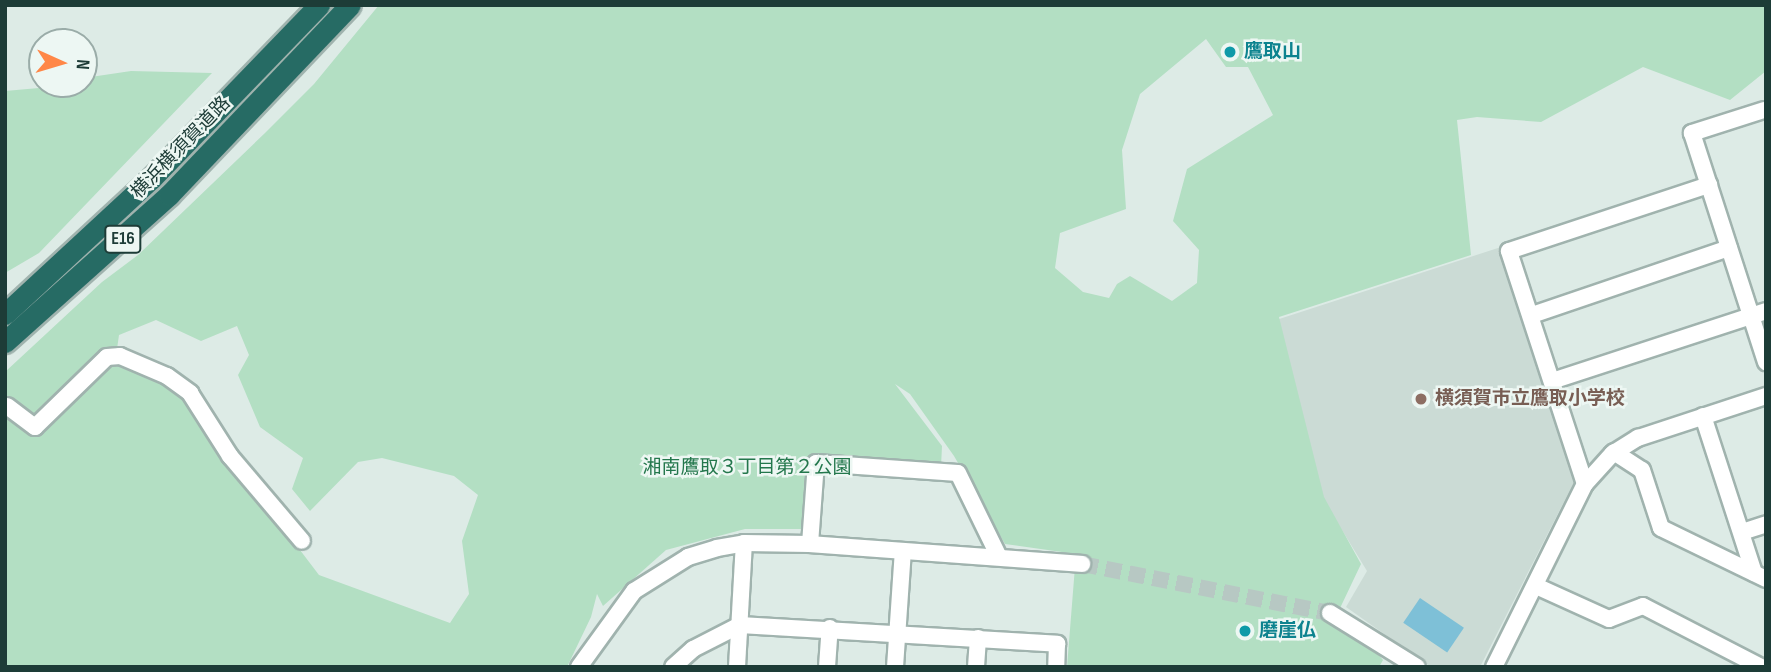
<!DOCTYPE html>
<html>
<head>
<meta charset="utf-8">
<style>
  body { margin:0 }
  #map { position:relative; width:1771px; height:672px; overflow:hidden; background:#ddebe6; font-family:"Sofia Sans Condensed","Noto Sans JP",sans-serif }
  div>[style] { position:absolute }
  .built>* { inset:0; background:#cbdbd5 }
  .green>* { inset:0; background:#b3dfc3 }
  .water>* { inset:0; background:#7ec0d7; transform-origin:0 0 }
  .minor-tunnel>* { height:16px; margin-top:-8px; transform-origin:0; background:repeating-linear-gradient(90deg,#b7c8c3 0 16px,transparent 0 24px) }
  .roads { filter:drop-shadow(2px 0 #a0b3ae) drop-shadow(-2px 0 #a0b3ae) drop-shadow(0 2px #a0b3ae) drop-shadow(0 -2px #a0b3ae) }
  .minor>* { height:16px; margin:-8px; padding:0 8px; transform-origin:8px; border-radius:8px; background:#fff }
  .highway>* { height:21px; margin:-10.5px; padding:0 10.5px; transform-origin:10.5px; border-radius:10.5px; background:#266b64 }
  .dots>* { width:19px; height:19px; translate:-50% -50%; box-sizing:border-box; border:4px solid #edf7f3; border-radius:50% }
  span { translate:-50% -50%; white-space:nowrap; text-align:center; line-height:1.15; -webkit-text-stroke:5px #edf7f3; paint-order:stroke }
  .shield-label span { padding:2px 5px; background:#edf7f3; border:2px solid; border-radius:5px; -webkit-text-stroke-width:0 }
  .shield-label { font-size:18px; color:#1d3c37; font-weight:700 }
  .culture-label { font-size:19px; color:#0d838f; font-weight:700 }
  .left { translate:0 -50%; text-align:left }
  .street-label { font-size:19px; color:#1d3c37 }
  .education-label { font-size:19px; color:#785e54; font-weight:700 }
  .park-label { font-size:19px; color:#23774c }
  .frame { position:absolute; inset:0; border:7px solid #1d3c37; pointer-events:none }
  .north { position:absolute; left:28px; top:28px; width:70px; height:70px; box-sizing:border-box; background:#edf7f3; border:2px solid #9aaca8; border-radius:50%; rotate:94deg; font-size:19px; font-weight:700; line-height:28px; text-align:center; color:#1d3c37 }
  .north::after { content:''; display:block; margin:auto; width:24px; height:32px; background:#ff8747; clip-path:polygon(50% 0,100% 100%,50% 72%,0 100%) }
</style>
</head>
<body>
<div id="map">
  <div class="built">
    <div style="clip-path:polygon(1501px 247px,1577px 476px,1480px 667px,1431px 667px,1346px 607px,1367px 571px,1320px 494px,1267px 323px)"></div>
  </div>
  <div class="green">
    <div style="clip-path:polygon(evenodd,379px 5px,1766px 5px,1766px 71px,1730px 100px,1643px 67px,1541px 122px,1477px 117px,1457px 120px,1471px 255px,1279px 317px,1324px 497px,1361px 564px,1332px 625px,1372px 647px,1383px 660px,1379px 667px,1067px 667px,1076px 554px,1005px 544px,954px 456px,910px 394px,895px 384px,942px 446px,941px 467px,811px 457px,805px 529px,745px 529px,666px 550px,603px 606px,597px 594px,591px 617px,567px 667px,5px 667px,5px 372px,102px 282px,138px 255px,265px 133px,314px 84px,379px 5px,1206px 39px,1226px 67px,1248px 67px,1273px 115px,1187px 169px,1173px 221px,1199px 250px,1197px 283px,1172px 301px,1130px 276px,1117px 284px,1109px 298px,1083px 292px,1055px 268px,1060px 233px,1126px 209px,1122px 150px,1140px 94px,1206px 39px,379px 5px,156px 320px,201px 341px,237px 326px,249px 355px,238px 375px,260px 427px,303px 458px,292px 489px,310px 511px,358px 462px,382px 458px,454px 476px,478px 495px,462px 541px,469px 594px,450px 623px,319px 575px,179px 391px,115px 363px,119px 335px,156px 320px)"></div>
    <div style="clip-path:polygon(131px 71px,212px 73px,39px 253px,5px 273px,5px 91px,84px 84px,84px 78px)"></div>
  </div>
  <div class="water">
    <div style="left:1420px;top:598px;width:53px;height:30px;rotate:34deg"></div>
  </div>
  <div class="minor-tunnel">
    <div style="left:1082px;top:564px;width:253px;rotate:11.2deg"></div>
  </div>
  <div class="roads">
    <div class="minor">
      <div style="left:1764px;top:110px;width:76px;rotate:162.3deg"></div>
      <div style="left:1692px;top:133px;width:241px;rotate:72.1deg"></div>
      <div style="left:1532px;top:315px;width:208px;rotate:-18.8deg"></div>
      <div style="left:1552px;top:381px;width:225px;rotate:-18.1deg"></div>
      <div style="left:7px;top:406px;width:35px;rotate:37deg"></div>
      <div style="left:35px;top:427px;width:100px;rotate:-44.2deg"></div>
      <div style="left:107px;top:357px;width:13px;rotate:-4deg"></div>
      <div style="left:120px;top:356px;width:51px;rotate:23.1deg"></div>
      <div style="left:167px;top:376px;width:29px;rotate:36deg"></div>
      <div style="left:190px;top:393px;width:75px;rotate:57.6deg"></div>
      <div style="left:230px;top:456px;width:111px;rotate:49.7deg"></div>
      <div style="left:1703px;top:416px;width:165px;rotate:72deg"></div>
      <div style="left:1614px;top:452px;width:33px;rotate:33deg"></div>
      <div style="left:1642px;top:470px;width:61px;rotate:71.9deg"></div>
      <div style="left:1661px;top:528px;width:117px;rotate:25.9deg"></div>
      <div style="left:1585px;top:484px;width:245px;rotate:-108.1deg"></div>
      <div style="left:1509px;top:251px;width:211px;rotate:-18.3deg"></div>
      <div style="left:1742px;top:532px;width:25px;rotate:-18deg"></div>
      <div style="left:810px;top:544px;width:81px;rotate:-85.8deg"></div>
      <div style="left:816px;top:463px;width:142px;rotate:4deg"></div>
      <div style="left:958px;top:473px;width:93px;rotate:64deg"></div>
      <div style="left:1536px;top:586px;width:80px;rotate:24.3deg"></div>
      <div style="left:1609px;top:619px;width:36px;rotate:-21deg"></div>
      <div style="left:1643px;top:606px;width:133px;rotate:27.3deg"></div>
      <div style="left:1330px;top:613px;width:102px;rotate:31.8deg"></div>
      <div style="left:579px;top:667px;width:94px;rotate:-54.1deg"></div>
      <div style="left:634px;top:591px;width:64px;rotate:-32.2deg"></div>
      <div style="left:688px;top:557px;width:30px;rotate:-17deg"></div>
      <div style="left:717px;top:548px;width:27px;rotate:-10deg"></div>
      <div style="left:744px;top:543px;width:66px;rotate:0.9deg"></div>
      <div style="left:810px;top:544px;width:273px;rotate:4.2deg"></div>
      <div style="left:673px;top:667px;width:27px;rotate:-42deg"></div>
      <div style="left:693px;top:649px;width:53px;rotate:-27.1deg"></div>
      <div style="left:740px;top:625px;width:318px;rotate:3.4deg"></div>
      <div style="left:1057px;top:644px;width:23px;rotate:92deg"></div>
      <div style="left:737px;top:667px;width:124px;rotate:-86.8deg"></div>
      <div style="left:827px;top:667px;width:39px;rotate:-86deg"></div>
      <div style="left:895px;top:667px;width:116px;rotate:-86.1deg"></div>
      <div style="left:976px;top:667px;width:29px;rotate:-86deg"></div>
      <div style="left:1494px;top:667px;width:204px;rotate:-63.6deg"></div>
      <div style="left:1585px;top:484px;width:40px;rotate:-48deg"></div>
      <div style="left:1612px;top:454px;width:31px;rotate:-32deg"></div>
      <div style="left:1638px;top:438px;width:135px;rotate:-18.2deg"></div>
    </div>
    <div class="highway">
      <div style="left:5px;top:314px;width:199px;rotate:-42.8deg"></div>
      <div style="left:151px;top:179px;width:242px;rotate:-46deg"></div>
      <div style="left:5px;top:342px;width:220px;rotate:-41.9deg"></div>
      <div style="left:169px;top:195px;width:262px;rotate:-46.4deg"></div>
    </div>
  </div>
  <div class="dots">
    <div style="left:1230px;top:52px;background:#0f9aa8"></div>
    <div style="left:1421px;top:399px;background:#8d6e63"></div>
    <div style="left:1245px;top:631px;background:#0f9aa8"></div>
  </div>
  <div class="shield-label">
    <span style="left:123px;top:239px">E16</span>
  </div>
  <div class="culture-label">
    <span class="left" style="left:1244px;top:52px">鷹取山</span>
    <span class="left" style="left:1259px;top:631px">磨崖仏</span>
  </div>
  <div class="street-label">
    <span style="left:181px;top:148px;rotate:-46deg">横浜横須賀道路</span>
  </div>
  <div class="education-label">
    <span class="left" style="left:1435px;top:399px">横須賀市立鷹取小学校</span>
  </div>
  <div class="park-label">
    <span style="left:747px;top:468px">湘南鷹取３丁目第２公園</span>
  </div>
  <div class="frame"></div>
  <div class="north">N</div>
</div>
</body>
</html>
